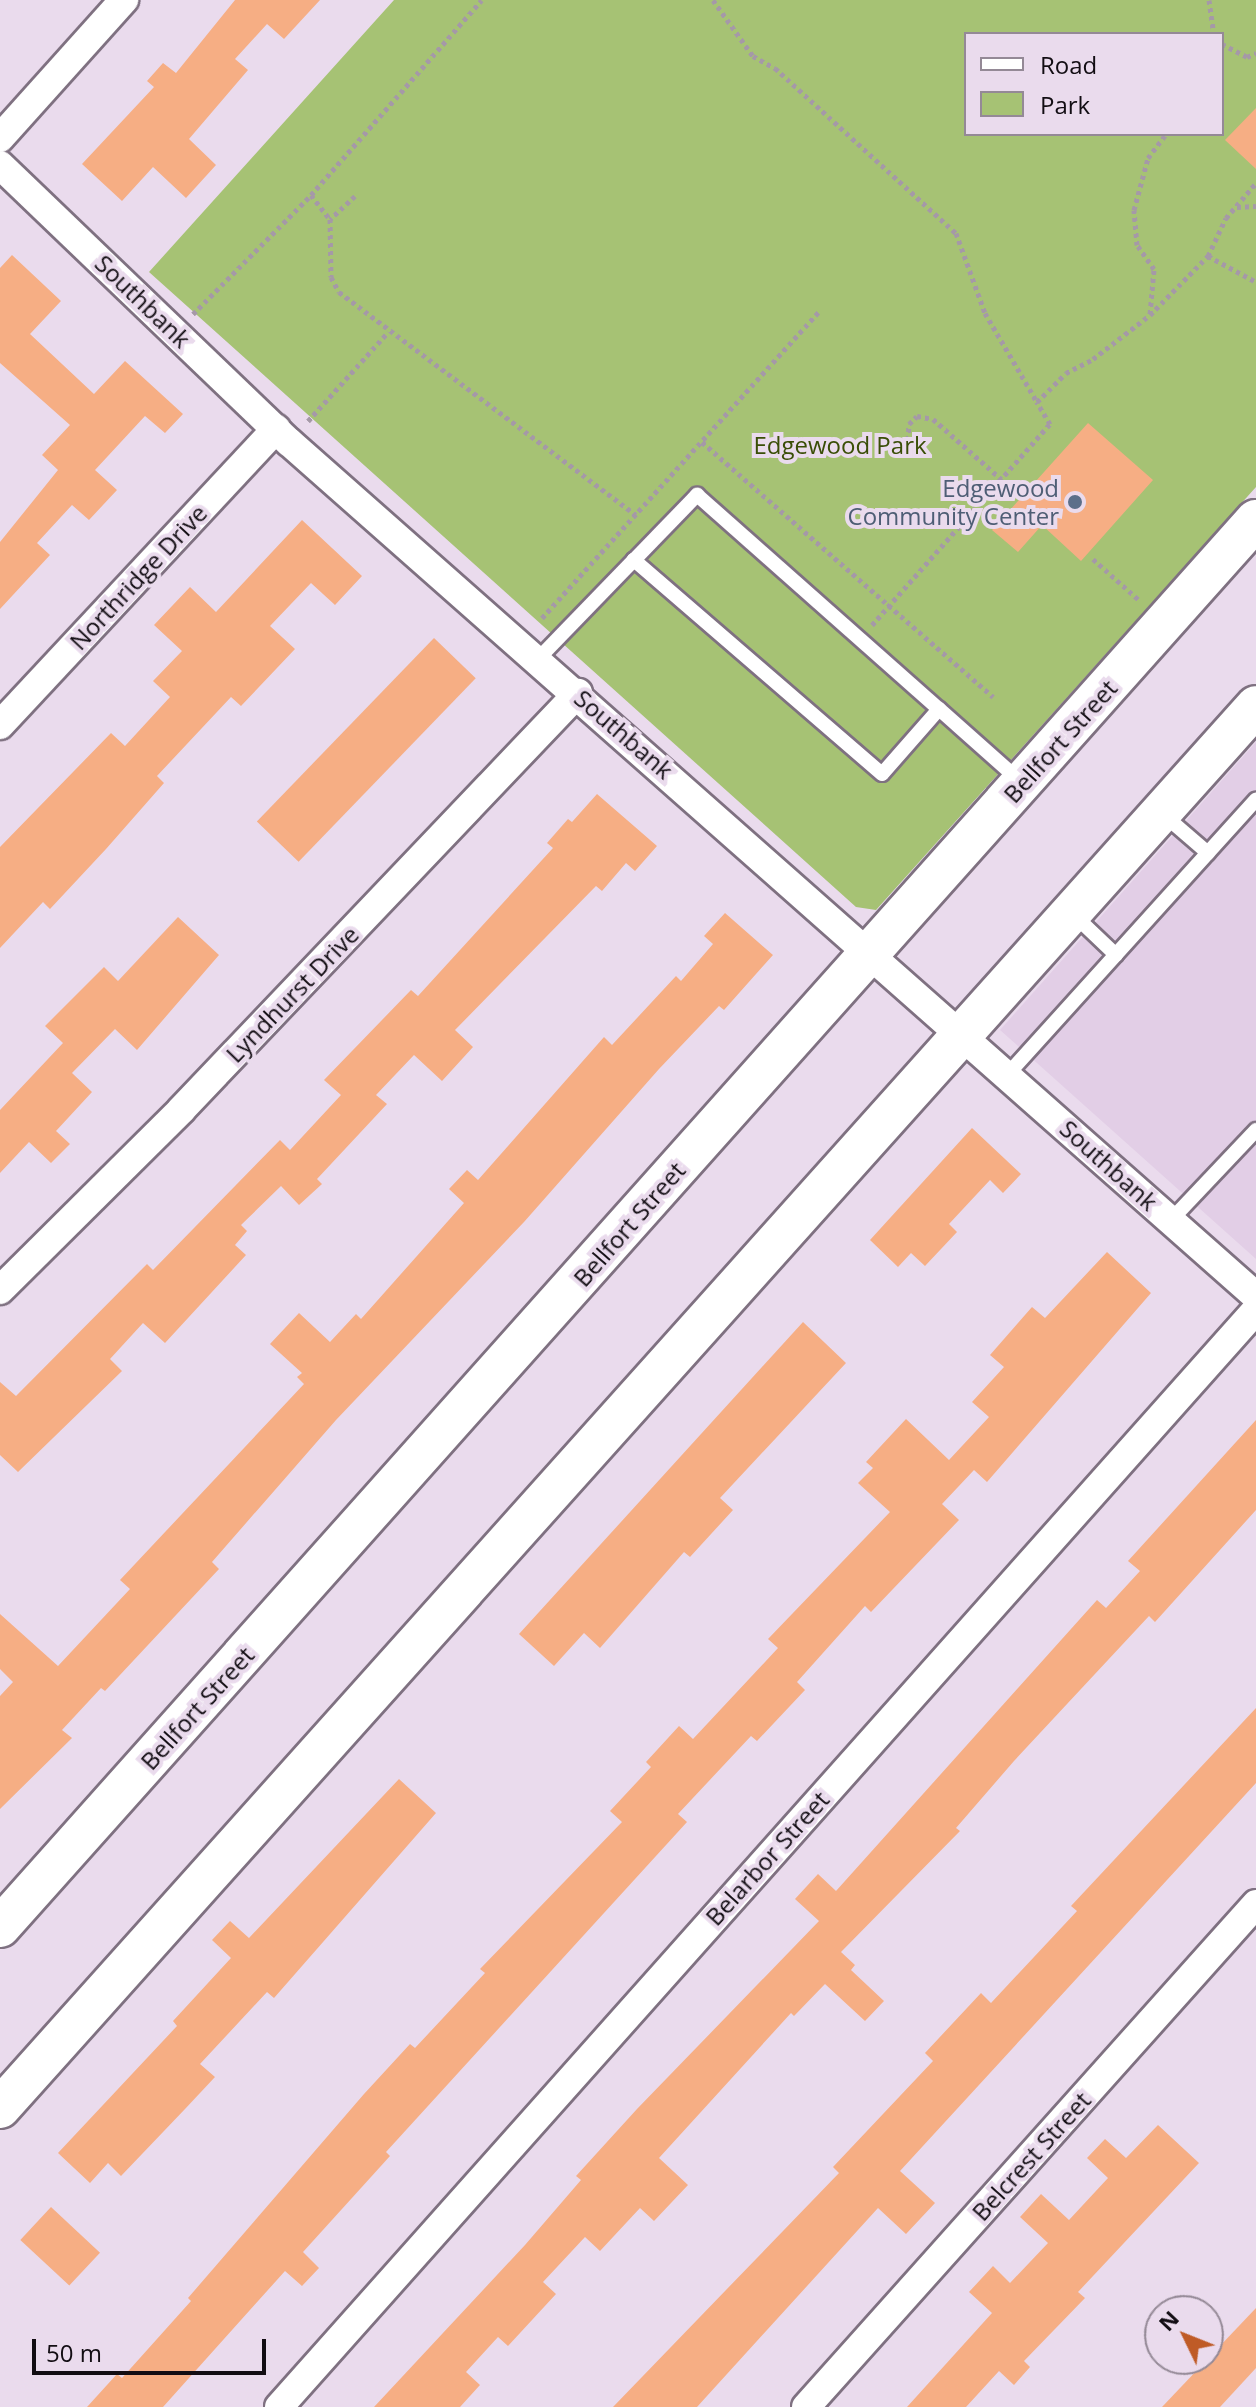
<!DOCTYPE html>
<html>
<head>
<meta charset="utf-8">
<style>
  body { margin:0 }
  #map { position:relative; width:1256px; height:2407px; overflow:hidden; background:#eadbed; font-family:"Open Sans",sans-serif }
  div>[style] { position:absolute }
  .built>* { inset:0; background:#e2cee6 }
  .green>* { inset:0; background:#a6c274 }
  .building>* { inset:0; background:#f6ae84; transform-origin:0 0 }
  .path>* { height:5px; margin-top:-2.5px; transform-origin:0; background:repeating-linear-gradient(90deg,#a599a7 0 4px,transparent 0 8px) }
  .roads { filter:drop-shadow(2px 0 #7f7181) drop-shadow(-2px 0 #7f7181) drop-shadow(0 2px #7f7181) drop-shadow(0 -2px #7f7181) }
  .lane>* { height:14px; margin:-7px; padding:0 7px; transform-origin:7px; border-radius:7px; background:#fff }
  .street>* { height:28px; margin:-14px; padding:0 14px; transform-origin:14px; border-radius:14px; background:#fff }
  .secondary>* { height:40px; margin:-20px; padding:0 20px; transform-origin:20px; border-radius:20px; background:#fff }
  .dots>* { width:22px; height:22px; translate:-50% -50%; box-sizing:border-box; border:4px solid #eadbed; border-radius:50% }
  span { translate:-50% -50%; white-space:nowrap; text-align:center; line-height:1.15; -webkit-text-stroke:8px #eadbed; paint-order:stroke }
  .street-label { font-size:24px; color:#120d13 }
  .park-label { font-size:24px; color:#3a4e07 }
  .service-label { font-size:24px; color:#4e5e75 }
  .right { translate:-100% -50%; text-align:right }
  .legend { position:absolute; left:964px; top:32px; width:260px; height:104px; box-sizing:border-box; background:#eadbed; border:2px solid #948996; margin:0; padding:10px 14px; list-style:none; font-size:24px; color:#120d13 }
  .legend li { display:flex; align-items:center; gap:16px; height:40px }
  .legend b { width:40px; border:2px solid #948996 }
  .north { position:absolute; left:1144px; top:2295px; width:80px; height:80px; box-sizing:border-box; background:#eadbed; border:2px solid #948996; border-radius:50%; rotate:313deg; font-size:22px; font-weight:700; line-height:32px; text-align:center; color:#120d13 }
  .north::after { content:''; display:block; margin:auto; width:28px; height:36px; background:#bf5b26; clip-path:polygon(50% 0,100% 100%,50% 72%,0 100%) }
  .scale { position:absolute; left:32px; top:2339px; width:234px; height:36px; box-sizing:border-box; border:4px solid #120d13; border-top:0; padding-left:10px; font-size:24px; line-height:28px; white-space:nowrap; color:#120d13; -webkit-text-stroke:6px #eadbed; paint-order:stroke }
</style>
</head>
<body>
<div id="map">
  <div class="built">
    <div style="clip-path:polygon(1256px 742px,1256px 1259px,1000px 1030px)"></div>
  </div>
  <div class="green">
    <div style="clip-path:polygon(evenodd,394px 0,1256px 0,1256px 487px,876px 910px,856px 907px,149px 272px,394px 0,966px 34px,1222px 34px,1222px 134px,966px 134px,966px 34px)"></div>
  </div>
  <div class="building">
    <div style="clip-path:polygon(235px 0,320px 0,284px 39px,267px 24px,235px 59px,248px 70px,189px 139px,216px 165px,186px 198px,153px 167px,122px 201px,82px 164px,154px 87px,147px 81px,163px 63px,176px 73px)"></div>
    <div style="clip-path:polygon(1256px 108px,1256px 169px,1225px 140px)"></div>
    <div style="clip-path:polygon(12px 255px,61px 301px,30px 334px,94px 394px,125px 361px,183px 414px,165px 433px,145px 416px,95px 470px,117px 490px,89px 520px,72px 505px,37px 543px,50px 555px,0 609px,0 542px,58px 470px,42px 455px,70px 425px,0 363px,0 268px)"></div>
    <div style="clip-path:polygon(1088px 423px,1153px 480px,1081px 561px,1042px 525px,1018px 552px,992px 530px)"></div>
    <div style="clip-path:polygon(302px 520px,362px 576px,335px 605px,311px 583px,270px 626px,295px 649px,241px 706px,231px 697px,157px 776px,164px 783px,106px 849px,50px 909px,43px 902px,0 948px,0 847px,111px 733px,125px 746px,170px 697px,153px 681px,182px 651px,154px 625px,190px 587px,216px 612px)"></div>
    <div style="left:434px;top:638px;width:58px;height:255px;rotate:44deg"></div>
    <div style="clip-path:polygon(597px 794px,657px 846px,635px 871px,626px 863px,602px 891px,596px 886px,455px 1030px,473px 1047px,442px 1081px,414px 1055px,376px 1095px,387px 1104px,317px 1179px,322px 1184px,299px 1205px,281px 1186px,241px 1225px,247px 1231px,235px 1245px,246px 1255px,165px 1343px,143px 1323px,110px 1359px,122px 1371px,18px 1472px,0 1455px,0 1382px,16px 1396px,147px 1264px,153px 1270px,280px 1140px,290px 1150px,341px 1095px,324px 1080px,411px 990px,418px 996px,553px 848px,547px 843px,568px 819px,572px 822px)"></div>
    <div style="clip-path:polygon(725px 913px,773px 955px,724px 1010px,719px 1006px,659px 1069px,524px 1222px,336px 1420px,212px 1562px,219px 1569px,105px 1691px,101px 1688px,62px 1730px,72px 1738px,0 1809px,0 1696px,13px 1682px,0 1669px,0 1614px,58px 1666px,130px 1589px,120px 1580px,304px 1384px,297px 1377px,302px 1373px,270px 1344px,299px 1313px,330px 1342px,356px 1314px,361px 1319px,464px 1203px,449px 1189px,467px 1170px,478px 1180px,604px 1037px,612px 1045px,676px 976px,681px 981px,713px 944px,704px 936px)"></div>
    <div style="clip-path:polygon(178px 917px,219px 955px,137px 1050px,115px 1029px,72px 1073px,92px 1092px,56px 1131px,70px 1144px,51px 1163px,29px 1142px,0 1173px,0 1110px,63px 1043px,45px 1026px,104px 967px,118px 981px)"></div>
    <div style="clip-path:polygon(972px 1128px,1021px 1174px,1003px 1193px,990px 1180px,949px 1224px,957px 1232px,925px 1266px,911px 1253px,898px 1267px,870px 1240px)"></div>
    <div style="clip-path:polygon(1107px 1252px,1151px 1293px,987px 1482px,974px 1470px,942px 1504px,959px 1520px,871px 1612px,865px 1606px,797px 1682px,805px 1690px,757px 1741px,751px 1736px,678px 1814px,687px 1822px,386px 2152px,390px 2156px,303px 2252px,319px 2268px,302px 2286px,285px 2271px,163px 2407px,87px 2407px,117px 2374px,122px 2378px,191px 2301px,188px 2298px,364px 2094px,410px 2044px,415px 2048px,485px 1973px,480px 1969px,622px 1822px,610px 1811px,651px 1767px,646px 1762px,679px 1726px,693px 1739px,778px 1648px,768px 1639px,890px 1512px,858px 1483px,873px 1468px,866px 1462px,906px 1419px,949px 1460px,989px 1417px,972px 1402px,1004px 1367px,990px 1355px,1032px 1307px,1045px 1318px)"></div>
    <div style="clip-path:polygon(803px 1322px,846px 1363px,720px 1498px,733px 1510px,690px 1557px,684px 1552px,600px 1648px,584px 1633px,554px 1666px,519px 1634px)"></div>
    <div style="clip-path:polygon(1256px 1420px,1256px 1510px,1155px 1622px,1149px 1616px,1014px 1761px,956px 1828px,960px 1831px,841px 1952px,855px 1965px,851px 1970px,884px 2001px,865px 2021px,825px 1984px,794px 2016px,791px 2013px,659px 2158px,688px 2185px,654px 2221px,640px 2208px,600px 2251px,585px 2237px,543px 2282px,556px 2294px,508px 2346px,498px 2337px,466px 2372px,480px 2385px,460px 2407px,374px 2407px,525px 2245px,581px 2180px,576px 2176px,637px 2109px,819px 1921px,795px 1899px,818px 1874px,836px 1891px,1097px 1600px,1106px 1608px,1140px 1571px,1128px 1561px)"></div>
    <div style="clip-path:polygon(1256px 1708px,1256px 1783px,900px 2171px,935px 2203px,906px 2234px,878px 2208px,697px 2407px,613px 2407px,839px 2173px,833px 2167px,933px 2061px,925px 2053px,981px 1993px,991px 2003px,1077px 1911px,1071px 1906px)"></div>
    <div style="clip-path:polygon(399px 1779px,436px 1813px,274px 1998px,267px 1992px,200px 2064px,215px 2077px,185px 2109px,121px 2176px,108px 2163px,90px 2183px,58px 2153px,177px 2026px,173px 2021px,231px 1958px,212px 1940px,230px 1921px,249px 1938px)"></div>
    <div style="clip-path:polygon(1158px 2125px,1199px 2163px,1078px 2292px,1085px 2298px,1024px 2361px,1030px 2367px,1014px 2385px,999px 2371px,966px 2407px,907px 2407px,992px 2313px,969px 2292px,993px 2266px,1010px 2283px,1048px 2243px,1020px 2217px,1041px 2194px,1069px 2220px,1108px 2178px,1087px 2158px,1105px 2139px,1126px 2158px)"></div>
    <div style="left:51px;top:2207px;width:67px;height:45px;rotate:43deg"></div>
    <div style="clip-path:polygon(1256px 2308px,1256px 2368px,1220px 2407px,1162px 2407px)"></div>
  </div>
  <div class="path">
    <div style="left:713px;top:0;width:69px;rotate:54.5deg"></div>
    <div style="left:753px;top:56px;width:25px;rotate:29deg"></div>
    <div style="left:775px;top:68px;width:245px;rotate:42.4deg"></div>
    <div style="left:956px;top:233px;width:85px;rotate:70.1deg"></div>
    <div style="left:985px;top:313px;width:103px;rotate:59.7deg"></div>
    <div style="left:1209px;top:0;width:34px;rotate:82deg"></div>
    <div style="left:1222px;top:44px;width:28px;rotate:27deg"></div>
    <div style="left:1247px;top:57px;width:10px;rotate:-24deg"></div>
    <div style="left:311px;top:195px;width:31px;rotate:52deg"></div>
    <div style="left:355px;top:196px;width:34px;rotate:137deg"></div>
    <div style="left:330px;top:219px;width:58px;rotate:89deg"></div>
    <div style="left:331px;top:277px;width:17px;rotate:62deg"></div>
    <div style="left:339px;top:292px;width:371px;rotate:36.9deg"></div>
    <div style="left:1237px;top:207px;width:19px;rotate:-3deg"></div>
    <div style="left:1208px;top:256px;width:42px;rotate:-64.7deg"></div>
    <div style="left:1226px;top:218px;width:46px;rotate:-49.4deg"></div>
    <div style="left:193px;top:314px;width:168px;rotate:-45.2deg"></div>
    <div style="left:311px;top:195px;width:259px;rotate:-48.8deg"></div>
    <div style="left:1150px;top:314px;width:45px;rotate:-84.9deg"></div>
    <div style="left:1154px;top:269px;width:29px;rotate:-125deg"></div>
    <div style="left:1137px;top:245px;width:35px;rotate:-95deg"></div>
    <div style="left:1134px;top:210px;width:54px;rotate:-74.9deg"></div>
    <div style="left:1148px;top:158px;width:30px;rotate:-53deg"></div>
    <div style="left:308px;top:421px;width:120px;rotate:-48deg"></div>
    <div style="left:702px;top:442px;width:387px;rotate:41.2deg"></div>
    <div style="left:908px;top:448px;width:24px;rotate:-88deg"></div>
    <div style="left:909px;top:424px;width:11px;rotate:-45deg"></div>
    <div style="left:917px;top:416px;width:16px;rotate:11deg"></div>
    <div style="left:933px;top:419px;width:91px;rotate:41.4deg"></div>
    <div style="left:1093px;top:559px;width:62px;rotate:41.7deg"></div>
    <div style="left:542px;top:618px;width:415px;rotate:-47.9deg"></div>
    <div style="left:872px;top:625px;width:268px;rotate:-48.5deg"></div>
    <div style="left:1050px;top:424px;width:26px;rotate:-121deg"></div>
    <div style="left:1037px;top:402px;width:41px;rotate:-45deg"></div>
    <div style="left:1066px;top:373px;width:30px;rotate:-27deg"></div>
    <div style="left:1093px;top:359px;width:72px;rotate:-37.7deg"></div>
    <div style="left:1150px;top:315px;width:83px;rotate:-45.5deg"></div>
    <div style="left:1208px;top:256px;width:55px;rotate:28.4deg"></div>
  </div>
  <div class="roads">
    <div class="lane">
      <div style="left:697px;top:495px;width:323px;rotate:41.5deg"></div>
      <div style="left:939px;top:709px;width:86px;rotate:131.2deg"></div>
      <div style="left:882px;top:774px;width:328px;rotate:-139.2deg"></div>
      <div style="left:634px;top:560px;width:91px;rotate:-45.9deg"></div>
      <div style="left:537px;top:660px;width:139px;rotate:-45.9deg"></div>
      <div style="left:939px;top:709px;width:107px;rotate:41.6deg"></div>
      <div style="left:1164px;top:815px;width:58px;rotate:40.8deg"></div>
      <div style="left:1074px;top:915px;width:58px;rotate:43.6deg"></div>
      <div style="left:1008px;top:1074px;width:370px;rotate:-47.9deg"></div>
      <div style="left:1171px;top:1220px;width:124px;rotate:-46.6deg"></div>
    </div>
    <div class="street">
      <div style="left:0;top:138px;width:186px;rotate:-48.1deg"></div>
      <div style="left:0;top:165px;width:400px;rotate:43.8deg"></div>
      <div style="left:289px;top:442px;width:1290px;rotate:41.45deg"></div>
      <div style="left:0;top:725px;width:405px;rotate:-47deg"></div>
      <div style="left:0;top:1290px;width:255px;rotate:-44.8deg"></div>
      <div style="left:181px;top:1110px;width:576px;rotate:-46.41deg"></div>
      <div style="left:279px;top:2407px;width:1469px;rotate:-48.31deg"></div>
      <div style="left:806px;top:2407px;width:675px;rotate:-48.18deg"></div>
    </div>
    <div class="secondary">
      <div style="left:0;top:1927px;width:1886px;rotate:-48.25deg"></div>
      <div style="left:0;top:2108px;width:1882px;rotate:-48.14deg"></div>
    </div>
  </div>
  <div class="dots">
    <div style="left:1075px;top:502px;background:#5c6f8a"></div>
  </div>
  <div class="street-label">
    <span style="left:143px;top:301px;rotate:44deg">Southbank</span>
    <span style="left:138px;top:577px;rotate:-47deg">Northridge Drive</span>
    <span style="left:624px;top:734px;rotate:41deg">Southbank</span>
    <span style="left:1060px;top:741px;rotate:-48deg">Bellfort Street</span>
    <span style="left:292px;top:994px;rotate:-46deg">Lyndhurst Drive</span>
    <span style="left:1109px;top:1165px;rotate:42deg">Southbank</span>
    <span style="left:629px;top:1224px;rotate:-49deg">Bellfort Street</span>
    <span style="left:197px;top:1708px;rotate:-48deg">Bellfort Street</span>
    <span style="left:767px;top:1858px;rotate:-48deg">Belarbor Street</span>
    <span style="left:1031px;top:2156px;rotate:-48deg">Belcrest Street</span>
  </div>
  <div class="park-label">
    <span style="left:840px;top:445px">Edgewood Park</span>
  </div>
  <div class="service-label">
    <span class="right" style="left:1059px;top:502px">Edgewood<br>Community Center</span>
  </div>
  <ul class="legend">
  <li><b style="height:10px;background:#fff"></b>Road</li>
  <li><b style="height:22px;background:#a6c274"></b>Park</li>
  </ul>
  <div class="north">N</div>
  <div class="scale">50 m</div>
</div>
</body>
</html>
